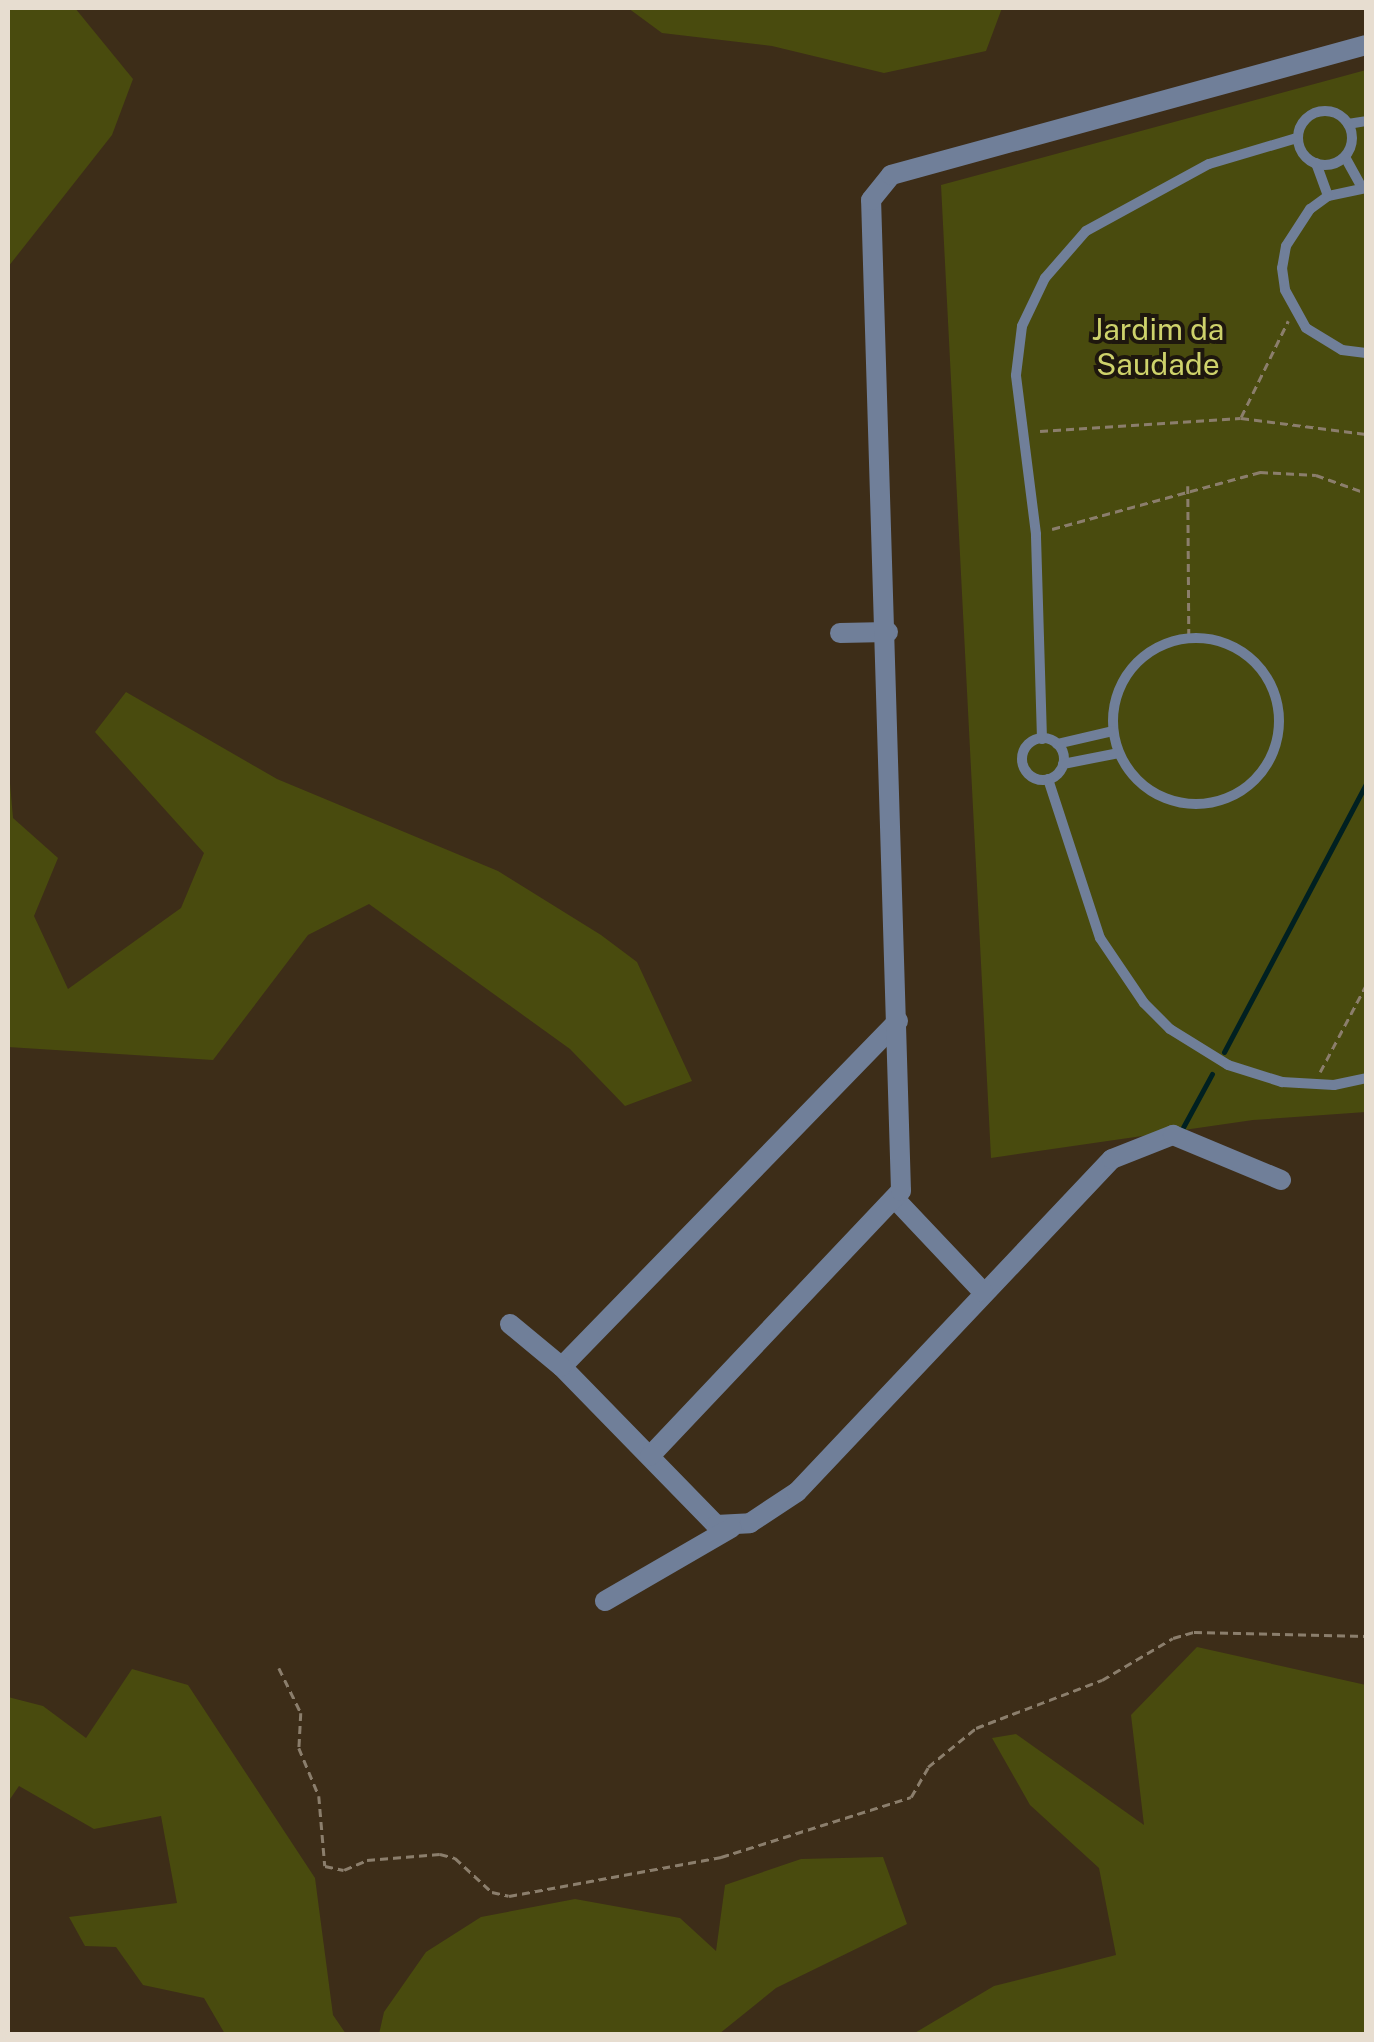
<!DOCTYPE html>
<html>
<head>
<meta charset="utf-8">
<style>
  body { margin:0 }
  #map { position:relative; width:1374px; height:2042px; overflow:hidden; background:#3d2d18; font-family:"Public Sans",sans-serif }
  div>[style] { position:absolute }
  .green>* { inset:0; background:#494b0e }
  .stream>* { height:5px; margin:-2.5px; padding:0 2.5px; transform-origin:2.5px; border-radius:2.5px; background:#002021 }
  .path>* { height:2.5px; margin-top:-1.25px; transform-origin:0; background:repeating-linear-gradient(90deg,#8b7e6c 0 8px,transparent 0 13px) }
  .service>* { height:10px; margin:-5px; padding:0 5px; transform-origin:5px; border-radius:5px; background:#707f99 }
  .service>.ring { margin:-5px; padding:0; box-sizing:content-box; background:none; border:10px solid #707f99; border-radius:50% }
  .minor>* { height:20px; margin:-10px; padding:0 10px; transform-origin:10px; border-radius:10px; background:#707f99 }
  span { translate:-50% -50%; white-space:nowrap; text-align:center; line-height:1.15; -webkit-text-stroke:8px #1e170e; paint-order:stroke }
  .park-label { font-size:30px; color:#ced26b }
  .frame { position:absolute; inset:0; border:10px solid #e7ddd0; pointer-events:none }
</style>
</head>
<body>
<div id="map">
  <div class="green">
    <div style="clip-path:polygon(8px 8px,75px 8px,133px 79px,112px 135px,8px 267px)"></div>
    <div style="clip-path:polygon(628px 8px,1002px 8px,986px 51px,884px 73px,772px 46px,662px 33px)"></div>
    <div style="clip-path:polygon(1366px 70px,1366px 1112px,1253px 1120px,991px 1158px,941px 185px)"></div>
    <div style="clip-path:polygon(126px 692px,277px 779px,498px 871px,601px 935px,637px 962px,692px 1081px,625px 1106px,570px 1049px,369px 904px,308px 935px,213px 1060px,8px 1047px,8px 760px,13px 818px,58px 858px,34px 916px,68px 989px,181px 908px,204px 853px,95px 732px)"></div>
    <div style="clip-path:polygon(1197px 1647px,1366px 1685px,1366px 2034px,913px 2034px,994px 1986px,1116px 1955px,1099px 1868px,1030px 1805px,992px 1738px,1016px 1734px,1144px 1825px,1131px 1715px)"></div>
    <div style="clip-path:polygon(132px 1669px,188px 1685px,315px 1878px,333px 2015px,346px 2034px,225px 2034px,204px 1998px,143px 1985px,116px 1947px,85px 1946px,69px 1917px,177px 1903px,161px 1816px,94px 1829px,19px 1786px,8px 1802px,8px 1697px,43px 1706px,86px 1738px)"></div>
    <div style="clip-path:polygon(883px 1857px,907px 1924px,776px 1988px,719px 2034px,379px 2034px,384px 2012px,426px 1952px,481px 1917px,575px 1899px,680px 1918px,716px 1951px,725px 1885px,801px 1859px)"></div>
  </div>
  <div class="stream">
    <div style="left:1224px;top:1052px;width:303px;rotate:-62.1deg"></div>
    <div style="left:1181px;top:1131px;width:65px;rotate:-61.5deg"></div>
  </div>
  <div class="path">
    <div style="left:1241px;top:417px;width:107px;rotate:-63.9deg"></div>
    <div style="left:1040px;top:431px;width:201px;rotate:-3.7deg"></div>
    <div style="left:1241px;top:418px;width:126px;rotate:7.3deg"></div>
    <div style="left:1188px;top:486px;width:152px;rotate:89.6deg"></div>
    <div style="left:1052px;top:529px;width:216px;rotate:-15.3deg"></div>
    <div style="left:1260px;top:472px;width:56px;rotate:3.1deg"></div>
    <div style="left:1316px;top:475px;width:53px;rotate:19.8deg"></div>
    <div style="left:1320px;top:1072px;width:98px;rotate:-62.1deg"></div>
    <div style="left:279px;top:1668px;width:50px;rotate:63.9deg"></div>
    <div style="left:301px;top:1713px;width:35px;rotate:93deg"></div>
    <div style="left:299px;top:1748px;width:52px;rotate:67.4deg"></div>
    <div style="left:319px;top:1796px;width:70px;rotate:85.1deg"></div>
    <div style="left:325px;top:1866px;width:19px;rotate:12deg"></div>
    <div style="left:344px;top:1870px;width:25px;rotate:-23deg"></div>
    <div style="left:367px;top:1860px;width:73px;rotate:-4.7deg"></div>
    <div style="left:440px;top:1854px;width:16px;rotate:15deg"></div>
    <div style="left:455px;top:1858px;width:50px;rotate:42.6deg"></div>
    <div style="left:492px;top:1892px;width:17px;rotate:13deg"></div>
    <div style="left:509px;top:1896px;width:216px;rotate:-10.4deg"></div>
    <div style="left:721px;top:1857px;width:199px;rotate:-17.5deg"></div>
    <div style="left:911px;top:1797px;width:34px;rotate:-60deg"></div>
    <div style="left:928px;top:1767px;width:62px;rotate:-39.1deg"></div>
    <div style="left:976px;top:1728px;width:135px;rotate:-20.9deg"></div>
    <div style="left:1102px;top:1680px;width:82px;rotate:-30.6deg"></div>
    <div style="left:1173px;top:1638px;width:22px;rotate:-16deg"></div>
    <div style="left:1194px;top:1632px;width:172px;rotate:1.3deg"></div>
  </div>
  <div class="service">
    <div class="ring" style="left:1298px;top:111px;width:44px;height:44px"></div>
    <div style="left:1348px;top:124px;width:18px;rotate:-9deg"></div>
    <div style="left:1345px;top:157px;width:35px;rotate:61deg"></div>
    <div style="left:1316px;top:163px;width:35px;rotate:70deg"></div>
    <div style="left:1366px;top:188px;width:39px;rotate:168deg"></div>
    <div style="left:1328px;top:196px;width:22px;rotate:144deg"></div>
    <div style="left:1310px;top:209px;width:44px;rotate:123deg"></div>
    <div style="left:1286px;top:246px;width:22px;rotate:100deg"></div>
    <div style="left:1282px;top:268px;width:22px;rotate:82deg"></div>
    <div style="left:1285px;top:290px;width:43px;rotate:61.1deg"></div>
    <div style="left:1306px;top:328px;width:42px;rotate:31.4deg"></div>
    <div style="left:1342px;top:350px;width:24px;rotate:7deg"></div>
    <div class="ring" style="left:1113px;top:638px;width:156px;height:156px"></div>
    <div class="ring" style="left:1022px;top:738px;width:32px;height:32px"></div>
    <div style="left:1042px;top:739px;width:205px;rotate:-91.7deg"></div>
    <div style="left:1036px;top:534px;width:160px;rotate:-97.2deg"></div>
    <div style="left:1016px;top:375px;width:49px;rotate:-83deg"></div>
    <div style="left:1022px;top:326px;width:53px;rotate:-64.4deg"></div>
    <div style="left:1045px;top:278px;width:62px;rotate:-48.9deg"></div>
    <div style="left:1086px;top:231px;width:140px;rotate:-28.6deg"></div>
    <div style="left:1209px;top:164px;width:92px;rotate:-16.5deg"></div>
    <div style="left:1057px;top:744px;width:57px;rotate:-13.1deg"></div>
    <div style="left:1063px;top:764px;width:57px;rotate:-11.1deg"></div>
    <div style="left:1048px;top:779px;width:167px;rotate:71.9deg"></div>
    <div style="left:1100px;top:938px;width:78px;rotate:55.9deg"></div>
    <div style="left:1144px;top:1003px;width:37px;rotate:45deg"></div>
    <div style="left:1170px;top:1029px;width:68px;rotate:31.8deg"></div>
    <div style="left:1228px;top:1065px;width:57px;rotate:17.5deg"></div>
    <div style="left:1282px;top:1082px;width:52px;rotate:3.3deg"></div>
    <div style="left:1334px;top:1085px;width:33px;rotate:-12deg"></div>
  </div>
  <div class="minor">
    <div style="left:840px;top:633px;width:48px;rotate:-1.2deg"></div>
    <div style="left:898px;top:1021px;width:482px;rotate:134.2deg"></div>
    <div style="left:562px;top:1367px;width:221px;rotate:45.7deg"></div>
    <div style="left:716px;top:1525px;width:34px;rotate:-3deg"></div>
    <div style="left:750px;top:1523px;width:56px;rotate:-33.4deg"></div>
    <div style="left:797px;top:1492px;width:458px;rotate:-46.6deg"></div>
    <div style="left:1112px;top:1159px;width:66px;rotate:-21.5deg"></div>
    <div style="left:1173px;top:1135px;width:117px;rotate:22.6deg"></div>
    <div style="left:897px;top:1201px;width:125px;rotate:46.6deg"></div>
    <div style="left:510px;top:1324px;width:67px;rotate:39.6deg"></div>
    <div style="left:650px;top:1456px;width:365px;rotate:-46.6deg"></div>
    <div style="left:901px;top:1191px;width:991px;rotate:-91.73deg"></div>
    <div style="left:871px;top:200px;width:32px;rotate:-51deg"></div>
    <div style="left:891px;top:175px;width:492px;rotate:-15.3deg"></div>
    <div style="left:605px;top:1601px;width:146px;rotate:-30.1deg"></div>
  </div>
  <div class="park-label">
    <span style="left:1158px;top:346px">Jardim da<br>Saudade</span>
  </div>
  <div class="frame"></div>
</div>
</body>
</html>
